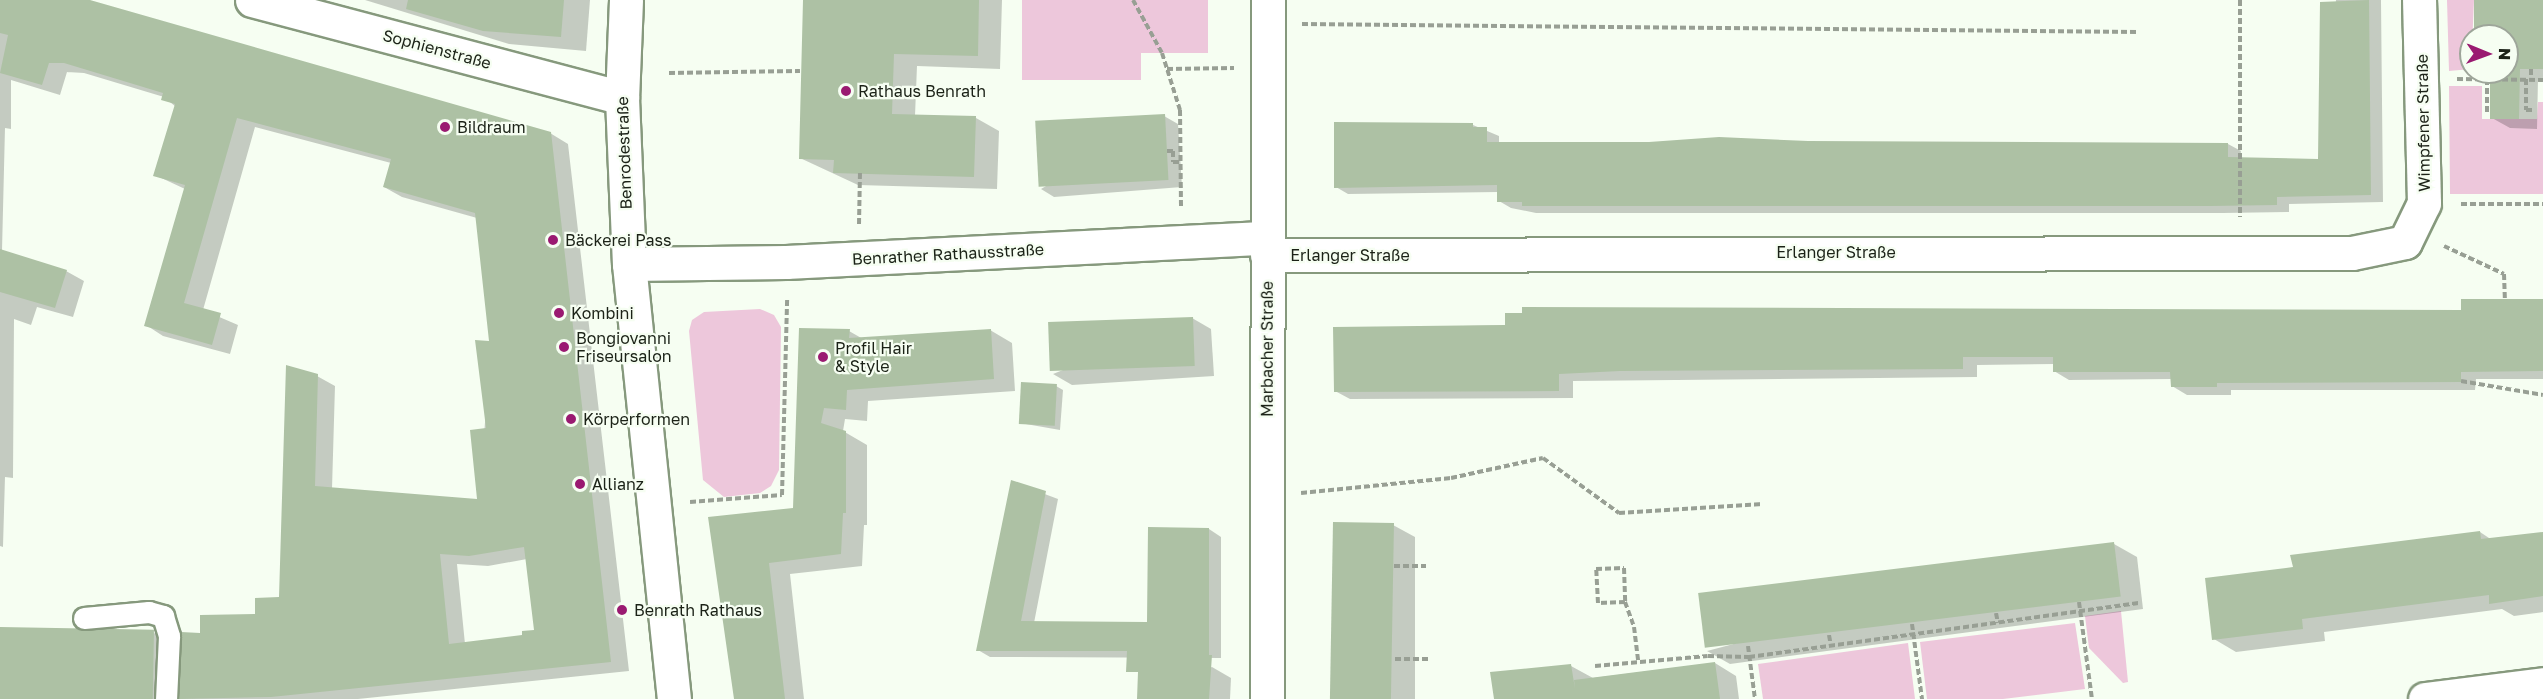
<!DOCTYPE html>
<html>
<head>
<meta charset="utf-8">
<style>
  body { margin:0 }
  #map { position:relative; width:2543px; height:699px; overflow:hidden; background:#f6fef2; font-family:"Golos Text",sans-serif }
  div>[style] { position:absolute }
  .green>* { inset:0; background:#edc7db }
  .shadow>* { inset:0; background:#0003 }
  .building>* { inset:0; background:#adc1a4; transform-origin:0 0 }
  .path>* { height:4px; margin-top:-2px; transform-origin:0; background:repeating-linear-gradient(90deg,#989f94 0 6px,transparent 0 9px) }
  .roads { filter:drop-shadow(2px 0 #86997d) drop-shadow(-2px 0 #86997d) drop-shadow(0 2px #86997d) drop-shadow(0 -2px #86997d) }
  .lane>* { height:21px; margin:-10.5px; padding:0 10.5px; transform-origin:10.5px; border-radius:10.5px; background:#fff }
  .street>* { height:33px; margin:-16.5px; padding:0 16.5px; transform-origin:16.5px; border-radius:16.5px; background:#fff }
  .dots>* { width:16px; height:16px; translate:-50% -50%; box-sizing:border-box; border:3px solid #f6fef2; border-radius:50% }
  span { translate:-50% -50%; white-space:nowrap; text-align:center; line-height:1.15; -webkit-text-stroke:4.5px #f6fef2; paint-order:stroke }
  .street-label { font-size:16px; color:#1b2217 }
  .poi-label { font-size:16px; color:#1b2217 }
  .left { translate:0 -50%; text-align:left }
  .north { position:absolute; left:2459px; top:24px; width:60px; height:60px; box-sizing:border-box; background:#f6fef2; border:2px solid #9ea69a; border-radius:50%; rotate:91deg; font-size:16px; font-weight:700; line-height:24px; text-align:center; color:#1b2217 }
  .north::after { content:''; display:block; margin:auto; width:21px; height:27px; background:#9a1a71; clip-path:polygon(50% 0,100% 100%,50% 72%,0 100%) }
</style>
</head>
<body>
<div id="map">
  <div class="green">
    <div style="clip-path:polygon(1022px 0,1208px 0,1208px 53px,1141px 53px,1141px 80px,1022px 80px)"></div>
    <div style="clip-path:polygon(2447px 0,2474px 0,2471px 69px,2449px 71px)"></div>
    <div style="clip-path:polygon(2449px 86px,2482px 86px,2482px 119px,2537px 119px,2538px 102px,2543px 102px,2543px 194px,2450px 194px)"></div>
    <div style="clip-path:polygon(760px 309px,774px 315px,781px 327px,779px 470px,771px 486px,760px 493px,724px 497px,703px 480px,689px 331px,692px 320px,704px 312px)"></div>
    <div style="clip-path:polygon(2121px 611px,2128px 682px,2123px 683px,2089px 648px,2085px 616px)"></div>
    <div style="clip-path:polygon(2075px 623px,2085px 689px,2003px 699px,1927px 699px,1920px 642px)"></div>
    <div style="clip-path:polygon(1908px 643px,1915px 699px,1763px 699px,1758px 664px)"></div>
  </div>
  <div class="shadow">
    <div style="clip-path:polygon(evenodd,0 0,84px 0,550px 133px,568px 144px,629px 671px,358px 699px,180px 699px,202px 634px,257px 615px,281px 599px,317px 376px,335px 386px,332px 489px,479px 501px,491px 343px,477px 218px,402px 197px,384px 187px,391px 163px,255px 127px,203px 310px,238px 325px,230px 354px,163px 336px,146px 325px,185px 189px,155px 175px,176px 107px,164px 97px,84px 73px,67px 72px,60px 95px,11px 80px,11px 129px,5px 128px,2px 251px,66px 271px,84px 281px,73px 317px,37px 307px,31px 325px,14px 319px,13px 478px,5px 477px,3px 547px,0 546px,0 0,527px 559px,535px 631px,524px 637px,465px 644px,457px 564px,488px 566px,527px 559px)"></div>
    <div style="clip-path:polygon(365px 0,590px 0,586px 51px,509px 44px)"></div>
    <div style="clip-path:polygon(805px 0,1002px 0,1000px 69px,917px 66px,915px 116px,976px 118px,999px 131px,997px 189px,858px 185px,800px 158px)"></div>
    <div style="clip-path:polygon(2336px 0,2381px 0,2383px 202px,2289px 204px,2289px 212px,2223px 213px,1536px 213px,1511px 208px,1499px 201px,1499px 192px,1348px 194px,1336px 187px,1473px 125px,1499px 136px,1499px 143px,2228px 144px,2241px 151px,2240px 159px,2320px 160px)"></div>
    <div style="clip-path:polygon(2476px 0,2543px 0,2543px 78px,2538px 78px,2537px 129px,2510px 128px,2492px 118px,2492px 76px,2484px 72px,2507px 72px,2507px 36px,2476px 36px)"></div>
    <div style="clip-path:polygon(1164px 116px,1178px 124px,1182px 187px,1054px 197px,1041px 189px)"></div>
    <div style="clip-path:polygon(2543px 300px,2543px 379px,2476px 379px,2475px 390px,2231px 390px,2231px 395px,2187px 395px,2172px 386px,2172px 379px,2069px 380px,2054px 371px,2055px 364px,1977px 365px,1977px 377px,1573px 381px,1573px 398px,1350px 399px,1335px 391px,1334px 328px,2463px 311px)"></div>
    <div style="clip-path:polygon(1192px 318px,1211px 329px,1214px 376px,1072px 385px,1053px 374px)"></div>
    <div style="clip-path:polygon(801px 330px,849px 331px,863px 339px,990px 330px,1012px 343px,1015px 391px,868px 401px,867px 421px,845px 419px,843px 431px,867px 445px,867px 525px,864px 525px,862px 566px,790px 574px,804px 699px,735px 699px,710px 518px,794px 509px)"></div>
    <div style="clip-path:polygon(1056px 386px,1063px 390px,1060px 430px,1020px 423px)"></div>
    <div style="clip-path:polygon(1013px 482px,1058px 499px,1034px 623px,1149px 624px,1209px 529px,1221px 537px,1221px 658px,990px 657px,978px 650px)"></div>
    <div style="clip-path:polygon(1393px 525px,1415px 537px,1415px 699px,1335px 699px)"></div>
    <div style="clip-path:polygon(2480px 532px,2492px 540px,2543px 534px,2543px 612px,2514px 616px,2502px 609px,2324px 632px,2325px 641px,2236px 652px,2214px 639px,2295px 568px)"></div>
    <div style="clip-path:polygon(2114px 544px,2137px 557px,2143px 609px,1730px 664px,1707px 651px)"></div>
    <div style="clip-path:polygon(0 629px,154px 633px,172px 643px,172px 699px,0 699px)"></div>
    <div style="clip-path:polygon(1715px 663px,1736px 676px,1739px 699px,1496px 699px,1571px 666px,1593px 678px)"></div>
    <div style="clip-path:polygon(1212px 667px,1231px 678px,1230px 699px,1139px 699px,1139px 689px)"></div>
  </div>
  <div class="building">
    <div style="clip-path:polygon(evenodd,0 0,90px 0,551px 132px,611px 662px,271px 697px,179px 699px,181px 632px,200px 633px,200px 615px,255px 614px,255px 598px,279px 597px,286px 365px,318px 374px,315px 486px,477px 499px,470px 430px,486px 428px,475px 340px,489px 341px,475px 213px,383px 187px,391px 159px,237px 118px,184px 303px,221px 313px,212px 345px,144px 326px,185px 185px,153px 176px,175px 104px,161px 100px,163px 93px,64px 63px,49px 63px,42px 85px,0 73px,8px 35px,0 33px,0 0,524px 547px,534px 630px,522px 631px,522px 635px,449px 644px,440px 554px,469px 556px,524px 547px)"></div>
    <div style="clip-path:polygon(408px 0,564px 0,561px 37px,483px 31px,406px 9px)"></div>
    <div style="clip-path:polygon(803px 0,979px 0,978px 56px,894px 54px,892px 114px,976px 116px,974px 177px,833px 173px,834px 160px,799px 159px)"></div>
    <div style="clip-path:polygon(2369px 0,2371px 195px,2277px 197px,2277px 205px,2210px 206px,1522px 206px,1522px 202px,1497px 202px,1497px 185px,1334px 188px,1334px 122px,1473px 123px,1473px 127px,1487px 127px,1487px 142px,1649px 142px,1719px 137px,1808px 141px,2228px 143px,2228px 157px,2318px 159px,2320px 2px)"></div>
    <div style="clip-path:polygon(2474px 0,2543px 0,2543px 69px,2520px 69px,2519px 119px,2490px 119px,2490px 72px,2507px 72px,2507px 36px,2474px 36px)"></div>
    <div style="left:1165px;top:114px;width:66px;height:130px;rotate:87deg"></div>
    <div style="clip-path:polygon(0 249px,67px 270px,55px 308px,0 292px)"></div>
    <div style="clip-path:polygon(2461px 299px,2543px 299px,2543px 371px,2461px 372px,2461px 382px,2217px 383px,2217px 387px,2171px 387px,2170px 372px,2053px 372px,2053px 357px,1963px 357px,1963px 369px,1620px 371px,1559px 374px,1559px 391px,1334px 392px,1333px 327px,1505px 325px,1505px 313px,1522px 313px,1522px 307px,2461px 310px)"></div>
    <div style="left:1193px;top:317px;width:49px;height:145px;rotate:88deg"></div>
    <div style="clip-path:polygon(799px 328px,850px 329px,849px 338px,991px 329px,994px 379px,847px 390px,846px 410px,824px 408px,821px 423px,846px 431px,846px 513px,843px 513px,841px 554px,769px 563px,785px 699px,734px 699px,708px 517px,793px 508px)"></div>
    <div style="left:1021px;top:382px;width:36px;height:42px;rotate:3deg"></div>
    <div style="clip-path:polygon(1011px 480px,1046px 491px,1021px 621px,1147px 622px,1148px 527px,1209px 528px,1209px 655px,1212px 655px,1209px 699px,1137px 699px,1138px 672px,1126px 672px,1127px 651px,976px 651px)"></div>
    <div style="left:1333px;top:522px;width:61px;height:177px;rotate:1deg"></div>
    <div style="clip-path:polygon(2480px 531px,2481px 539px,2543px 532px,2543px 596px,2489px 604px,2489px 595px,2302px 619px,2303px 629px,2212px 640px,2205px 578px,2293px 567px,2290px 555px)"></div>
    <div style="left:2114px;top:542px;width:55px;height:419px;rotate:83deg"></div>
    <div style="left:0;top:627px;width:154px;height:72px;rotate:1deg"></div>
    <div style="clip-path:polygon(1715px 662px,1720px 699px,1494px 699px,1490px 672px,1571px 664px,1575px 689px,1574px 680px)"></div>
  </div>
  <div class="path">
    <div style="left:1133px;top:0;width:60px;rotate:61.3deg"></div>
    <div style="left:1162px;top:53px;width:60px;rotate:72.5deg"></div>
    <div style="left:1180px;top:110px;width:98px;rotate:89.4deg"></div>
    <div style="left:2240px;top:0;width:217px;rotate:90deg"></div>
    <div style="left:1302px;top:24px;width:836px;rotate:0.55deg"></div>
    <div style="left:1167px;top:69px;width:67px;rotate:-0.9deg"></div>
    <div style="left:2531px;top:69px;width:10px;rotate:90deg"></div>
    <div style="left:669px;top:73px;width:131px;rotate:-0.9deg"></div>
    <div style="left:2457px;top:79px;width:86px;rotate:0.7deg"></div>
    <div style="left:2487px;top:79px;width:36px;rotate:90deg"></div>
    <div style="left:2526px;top:79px;width:31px;rotate:90deg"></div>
    <div style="left:2526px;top:110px;width:7px"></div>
    <div style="left:1167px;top:151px;width:6px"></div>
    <div style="left:1173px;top:151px;width:11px;rotate:90deg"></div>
    <div style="left:1173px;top:162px;width:8px"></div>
    <div style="left:2461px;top:204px;width:82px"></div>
    <div style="left:859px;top:224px;width:51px;rotate:-88.9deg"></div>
    <div style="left:2444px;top:246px;width:66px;rotate:25deg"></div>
    <div style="left:2504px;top:274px;width:25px;rotate:88deg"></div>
    <div style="left:2461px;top:381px;width:83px;rotate:9.7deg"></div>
    <div style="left:1301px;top:493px;width:151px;rotate:-5.7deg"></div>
    <div style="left:1451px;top:478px;width:94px;rotate:-12.3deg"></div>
    <div style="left:1543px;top:458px;width:94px;rotate:35.9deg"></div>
    <div style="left:1619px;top:513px;width:144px;rotate:-3.6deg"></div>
    <div style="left:690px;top:502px;width:92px;rotate:-4.4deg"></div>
    <div style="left:782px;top:495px;width:197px;rotate:-88.5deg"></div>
    <div style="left:1394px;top:566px;width:32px"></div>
    <div style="left:1625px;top:602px;width:27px;rotate:178deg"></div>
    <div style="left:1598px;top:603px;width:34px;rotate:-93deg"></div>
    <div style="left:1596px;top:569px;width:28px;rotate:-2deg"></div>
    <div style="left:1624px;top:568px;width:34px;rotate:88deg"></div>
    <div style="left:1625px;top:602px;width:27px;rotate:70deg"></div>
    <div style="left:1634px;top:627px;width:35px;rotate:83deg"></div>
    <div style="left:2079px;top:602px;width:98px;rotate:82.4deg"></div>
    <div style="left:1996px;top:613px;width:10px;rotate:79deg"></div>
    <div style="left:1912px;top:624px;width:76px;rotate:82.4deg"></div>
    <div style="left:1829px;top:635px;width:11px;rotate:80deg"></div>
    <div style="left:1748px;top:646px;width:53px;rotate:82.5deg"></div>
    <div style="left:1395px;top:659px;width:36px"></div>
    <div style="left:1595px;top:666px;width:113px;rotate:-5.1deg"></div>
    <div style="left:1708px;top:656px;width:41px;rotate:1.4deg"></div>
    <div style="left:1749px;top:657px;width:395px;rotate:-7.9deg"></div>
  </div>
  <div class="roads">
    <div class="lane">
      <div style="left:84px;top:618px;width:65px;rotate:-5.3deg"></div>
      <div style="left:149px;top:612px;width:15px;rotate:16deg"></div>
      <div style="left:163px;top:616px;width:21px;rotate:73deg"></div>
      <div style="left:169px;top:636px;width:63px;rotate:92.7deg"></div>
    </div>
    <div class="street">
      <div style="left:252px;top:0;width:383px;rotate:14.8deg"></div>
      <div style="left:626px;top:0;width:98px;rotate:92.3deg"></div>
      <div style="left:622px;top:98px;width:166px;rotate:87.6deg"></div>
      <div style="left:629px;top:264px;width:437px;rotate:84.1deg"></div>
      <div style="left:1267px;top:255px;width:1085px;rotate:-0.11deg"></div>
      <div style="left:2352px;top:253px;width:54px;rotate:-11.7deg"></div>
      <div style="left:2405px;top:242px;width:43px;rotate:-64deg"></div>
      <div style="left:2424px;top:203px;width:203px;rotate:-91.4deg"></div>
      <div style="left:629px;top:264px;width:157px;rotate:-0.7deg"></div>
      <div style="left:786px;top:262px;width:482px;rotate:-2.9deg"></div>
      <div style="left:1267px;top:699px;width:699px;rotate:-89.92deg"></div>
      <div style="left:2425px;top:699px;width:119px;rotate:-7.2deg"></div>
    </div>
  </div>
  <div class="dots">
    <div style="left:846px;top:91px;background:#9a1a71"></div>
    <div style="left:445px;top:127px;background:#9a1a71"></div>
    <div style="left:553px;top:240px;background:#9a1a71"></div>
    <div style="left:559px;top:313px;background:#9a1a71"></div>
    <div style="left:564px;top:347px;background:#9a1a71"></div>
    <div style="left:823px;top:357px;background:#9a1a71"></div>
    <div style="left:571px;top:419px;background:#9a1a71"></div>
    <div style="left:580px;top:484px;background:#9a1a71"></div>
    <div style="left:622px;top:610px;background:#9a1a71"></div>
  </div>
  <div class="street-label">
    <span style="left:437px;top:49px;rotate:15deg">Sophienstraße</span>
    <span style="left:2423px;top:123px;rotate:-91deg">Wimpfener Straße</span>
    <span style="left:624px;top:153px;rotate:-92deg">Benrodestraße</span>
    <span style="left:1836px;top:252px">Erlanger Straße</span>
    <span style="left:948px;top:254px;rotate:-3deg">Benrather Rathausstraße</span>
    <span style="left:1350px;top:255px">Erlanger Straße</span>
    <span style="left:1267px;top:349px;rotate:-90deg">Marbacher Straße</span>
  </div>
  <div class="poi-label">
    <span class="left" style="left:858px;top:91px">Rathaus Benrath</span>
    <span class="left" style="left:457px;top:127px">Bildraum</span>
    <span class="left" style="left:565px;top:240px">Bäckerei Pass</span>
    <span class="left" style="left:571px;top:313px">Kombini</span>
    <span class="left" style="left:576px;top:347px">Bongiovanni<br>Friseursalon</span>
    <span class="left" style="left:835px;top:357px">Profil Hair<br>&amp; Style</span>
    <span class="left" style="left:583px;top:419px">Körperformen</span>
    <span class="left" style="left:592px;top:484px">Allianz</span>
    <span class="left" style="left:634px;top:610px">Benrath Rathaus</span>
  </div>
  <div class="north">N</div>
</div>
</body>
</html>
